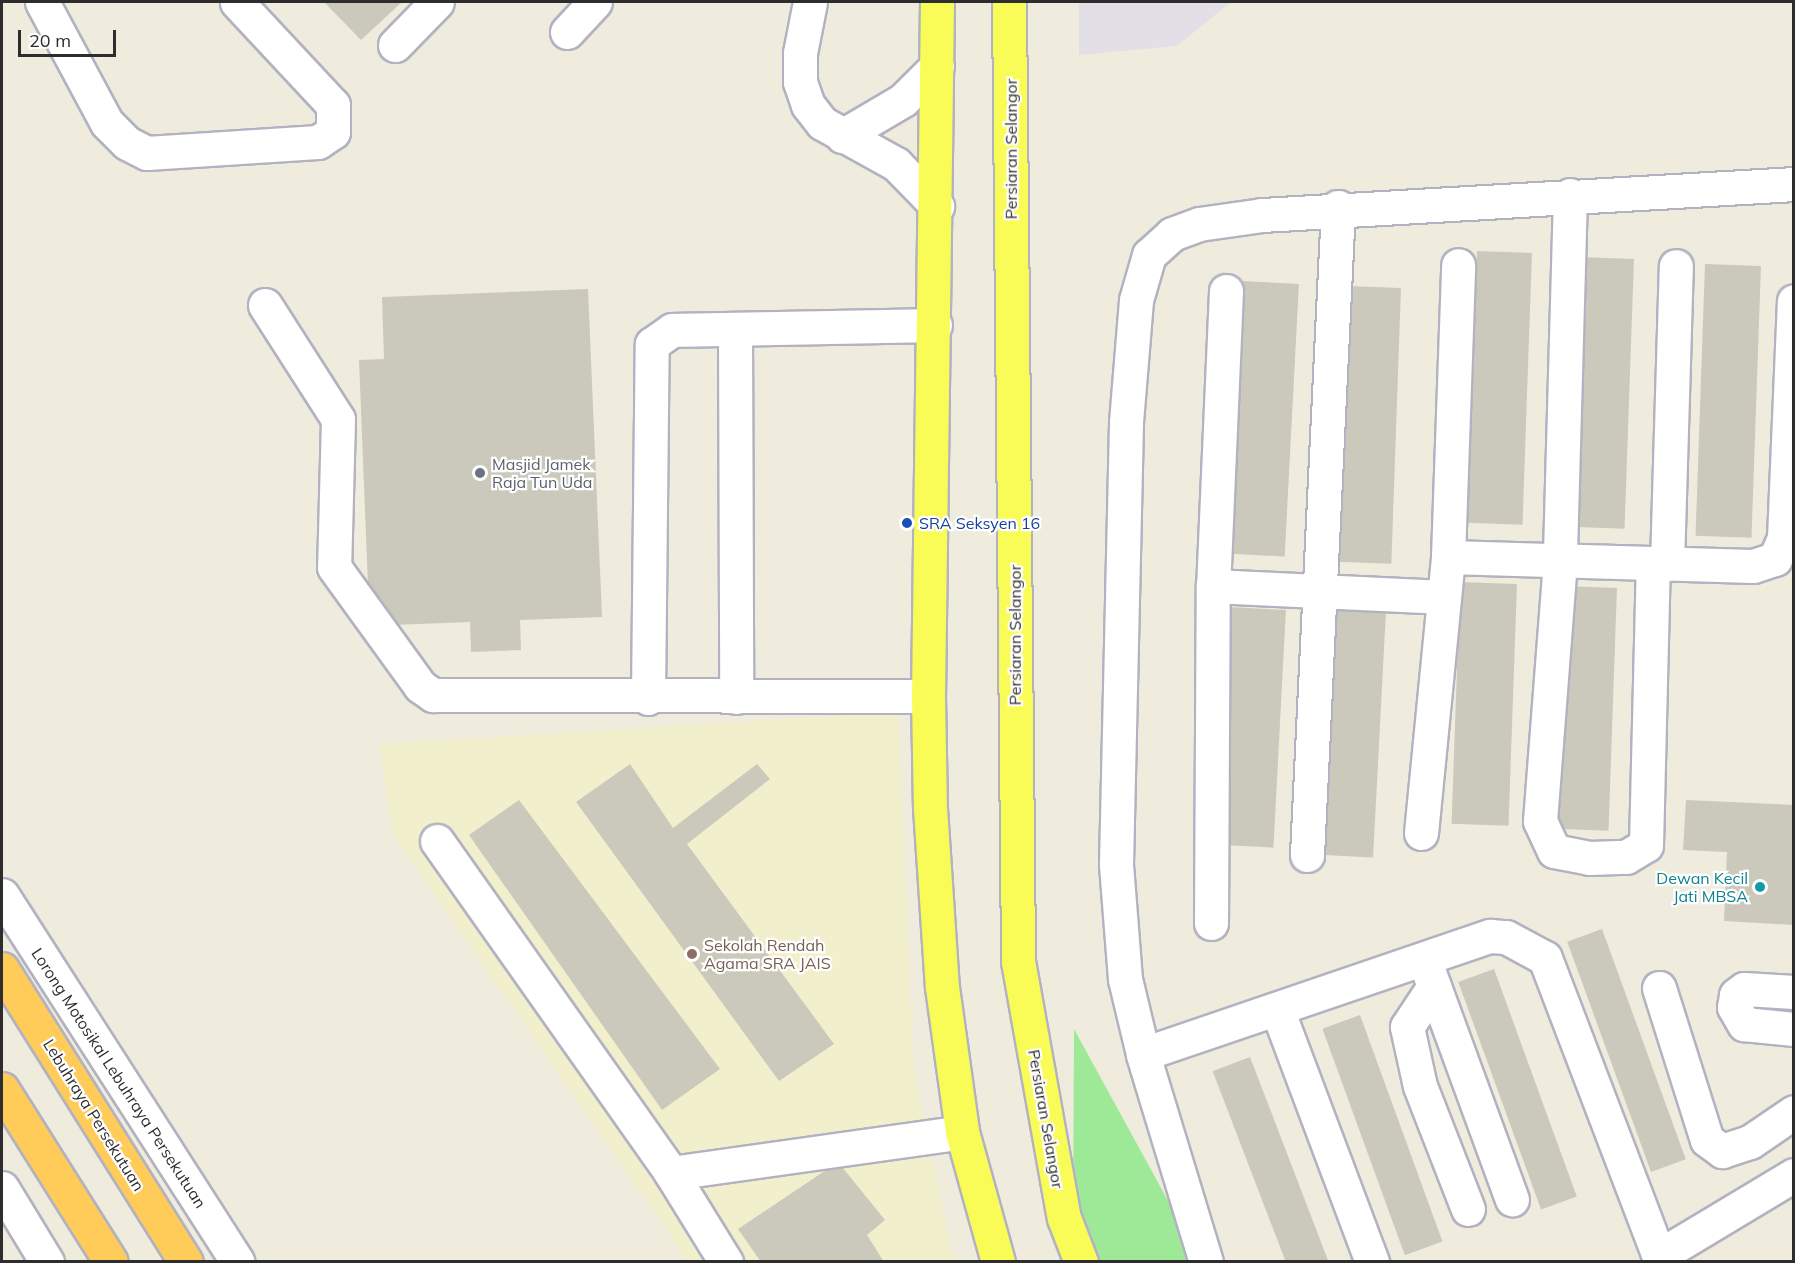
<!DOCTYPE html>
<html>
<head>
<meta charset="utf-8">
<style>
  body { margin:0 }
  #map { position:relative; width:1795px; height:1263px; overflow:hidden; background:#efecde; font-family:Mulish,sans-serif }
  div>[style] { position:absolute }
  .industrial>* { inset:0; background:#e3dfe7 }
  .education>* { inset:0; background:#f2efcd }
  .green>* { inset:0; background:#9ee997 }
  .building>* { inset:0; background:#cbc9bc; transform-origin:0 0 }
  .roads { filter:drop-shadow(2px 0 #b3b2c1) drop-shadow(-2px 0 #b3b2c1) drop-shadow(0 2px #b3b2c1) drop-shadow(0 -2px #b3b2c1) }
  .minor>* { height:33px; margin:-16.5px; padding:0 16.5px; transform-origin:16.5px; border-radius:16.5px; background:#fff }
  .major>* { height:33px; margin:-16.5px; padding:0 16.5px; transform-origin:16.5px; border-radius:16.5px; background:#f9fc56 }
  .highway>* { height:33px; margin:-16.5px; padding:0 16.5px; transform-origin:16.5px; border-radius:16.5px; background:#ffcb59 }
  .dots>* { width:16px; height:16px; translate:-50% -50%; box-sizing:border-box; border:3px solid #fff; border-radius:50% }
  span { translate:-50% -50%; white-space:nowrap; text-align:center; line-height:1.15; -webkit-text-stroke:4.5px #fff; paint-order:stroke }
  .street-label { font-size:16px; color:#2d2d2d }
  .worship-label { font-size:16px; color:#5b616d }
  .left { translate:0 -50%; text-align:left }
  .transit-label { font-size:16px; color:#164399 }
  .culture-label { font-size:16px; color:#0d838f }
  .right { translate:-100% -50%; text-align:right }
  .education-label { font-size:16px; color:#785e54 }
  .frame { position:absolute; inset:0; border:3px solid #2d2d2d; pointer-events:none }
  .scale { position:absolute; left:18px; top:30px; width:98px; height:27px; box-sizing:border-box; border:3px solid #2d2d2d; border-top:0; padding-left:8px; font-size:18px; line-height:21px; white-space:nowrap; color:#2d2d2d; -webkit-text-stroke:4px #fff; paint-order:stroke }
</style>
</head>
<body>
<div id="map">
  <div class="industrial">
    <div style="clip-path:polygon(1079px 2px,1231px 2px,1177px 46px,1079px 55px)"></div>
  </div>
  <div class="education">
    <div style="clip-path:polygon(898px 712px,914px 1072px,954px 1261px,688px 1261px,394px 836px,379px 744px)"></div>
  </div>
  <div class="green">
    <div style="clip-path:polygon(1074px 1029px,1201px 1261px,1091px 1261px,1073px 1220px)"></div>
  </div>
  <div class="building">
    <div style="clip-path:polygon(324px 2px,402px 2px,361px 40px)"></div>
    <div style="left:1477px;top:251px;width:55px;height:272px;rotate:2deg"></div>
    <div style="left:1579px;top:257px;width:55px;height:270px;rotate:2deg"></div>
    <div style="left:1705px;top:264px;width:56px;height:272px;rotate:2deg"></div>
    <div style="left:1243px;top:281px;width:56px;height:273px;rotate:3deg"></div>
    <div style="left:1346px;top:286px;width:55px;height:276px;rotate:2deg"></div>
    <div style="clip-path:polygon(588px 289px,602px 617px,520px 620px,521px 650px,471px 652px,470px 622px,393px 625px,368px 586px,359px 360px,384px 359px,382px 297px)"></div>
    <div style="left:1460px;top:582px;width:57px;height:242px;rotate:2deg"></div>
    <div style="left:1563px;top:586px;width:54px;height:243px;rotate:2deg"></div>
    <div style="left:1229px;top:607px;width:57px;height:238px;rotate:3deg"></div>
    <div style="left:1332px;top:609px;width:54px;height:246px;rotate:3deg"></div>
    <div style="clip-path:polygon(630px 764px,673px 828px,757px 764px,770px 779px,687px 844px,834px 1044px,779px 1081px,576px 802px)"></div>
    <div style="clip-path:polygon(519px 800px,720px 1069px,662px 1110px,469px 835px)"></div>
    <div style="clip-path:polygon(1686px 800px,1794px 805px,1794px 925px,1724px 921px,1727px 852px,1683px 850px)"></div>
    <div style="left:1602px;top:929px;width:245px;height:37px;rotate:70deg"></div>
    <div style="left:1494px;top:969px;width:242px;height:38px;rotate:70deg"></div>
    <div style="left:1360px;top:1015px;width:241px;height:40px;rotate:70deg"></div>
    <div style="left:1250px;top:1057px;width:220px;height:40px;rotate:69deg"></div>
    <div style="clip-path:polygon(838px 1162px,885px 1220px,867px 1235px,884px 1262px,761px 1262px,738px 1229px)"></div>
  </div>
  <div class="roads">
    <div class="minor">
      <div style="left:42px;top:2px;width:137px;rotate:61.8deg"></div>
      <div style="left:107px;top:123px;width:28px;rotate:45deg"></div>
      <div style="left:127px;top:143px;width:22px;rotate:27deg"></div>
      <div style="left:147px;top:153px;width:171px;rotate:-3.7deg"></div>
      <div style="left:318px;top:142px;width:18px;rotate:-34deg"></div>
      <div style="left:333px;top:132px;width:27px;rotate:-90deg"></div>
      <div style="left:333px;top:105px;width:141px;rotate:-133deg"></div>
      <div style="left:810px;top:2px;width:52px;rotate:101.1deg"></div>
      <div style="left:800px;top:53px;width:29px;rotate:90deg"></div>
      <div style="left:800px;top:82px;width:24px;rotate:71deg"></div>
      <div style="left:808px;top:105px;width:23px;rotate:52deg"></div>
      <div style="left:822px;top:123px;width:85px;rotate:29deg"></div>
      <div style="left:896px;top:164px;width:59px;rotate:45.7deg"></div>
      <div style="left:567px;top:32px;width:41px;rotate:-47deg"></div>
      <div style="left:395px;top:45px;width:60px;rotate:-45.7deg"></div>
      <div style="left:842px;top:136px;width:71px;rotate:-30.5deg"></div>
      <div style="left:903px;top:100px;width:48px;rotate:-45deg"></div>
      <div style="left:1570px;top:195px;width:366px;rotate:91.6deg"></div>
      <div style="left:1560px;top:561px;width:261px;rotate:94.4deg"></div>
      <div style="left:1540px;top:821px;width:33px;rotate:65deg"></div>
      <div style="left:1554px;top:851px;width:36px;rotate:11deg"></div>
      <div style="left:1589px;top:858px;width:37px;rotate:-2deg"></div>
      <div style="left:1626px;top:857px;width:23px;rotate:-31deg"></div>
      <div style="left:1646px;top:845px;width:282px;rotate:-88.6deg"></div>
      <div style="left:1226px;top:291px;width:295px;rotate:92.5deg"></div>
      <div style="left:1213px;top:586px;width:231px;rotate:2.7deg"></div>
      <div style="left:265px;top:305px;width:135px;rotate:57.4deg"></div>
      <div style="left:338px;top:419px;width:148px;rotate:91.5deg"></div>
      <div style="left:334px;top:567px;width:147px;rotate:54.1deg"></div>
      <div style="left:420px;top:686px;width:16px;rotate:35deg"></div>
      <div style="left:433px;top:695px;width:495px;rotate:0.1deg"></div>
      <div style="left:735px;top:330px;width:367px;rotate:89.8deg"></div>
      <div style="left:1448px;top:557px;width:305px;rotate:1.7deg"></div>
      <div style="left:1753px;top:566px;width:23px;rotate:-18deg"></div>
      <div style="left:1775px;top:559px;width:23px;rotate:-67deg"></div>
      <div style="left:1784px;top:538px;width:237px;rotate:-87.6deg"></div>
      <div style="left:1667px;top:564px;width:298px;rotate:-88.3deg"></div>
      <div style="left:648px;top:698px;width:354px;rotate:-89.4deg"></div>
      <div style="left:652px;top:344px;width:24px;rotate:-35deg"></div>
      <div style="left:672px;top:330px;width:263px;rotate:-1.1deg"></div>
      <div style="left:1421px;top:833px;width:277px;rotate:-84.4deg"></div>
      <div style="left:1448px;top:557px;width:292px;rotate:-88deg"></div>
      <div style="left:437px;top:841px;width:406px;rotate:54.8deg"></div>
      <div style="left:671px;top:1173px;width:294px;rotate:-8deg"></div>
      <div style="left:1307px;top:855px;width:649px;rotate:-87.26deg"></div>
      <div style="left:2px;top:895px;width:436px;rotate:57.3deg"></div>
      <div style="left:1211px;top:923px;width:337px;rotate:-89.7deg"></div>
      <div style="left:1424px;top:959px;width:256px;rotate:69.9deg"></div>
      <div style="left:1434px;top:986px;width:49px;rotate:123.4deg"></div>
      <div style="left:1407px;top:1027px;width:60px;rotate:77.6deg"></div>
      <div style="left:1420px;top:1086px;width:132px;rotate:68.7deg"></div>
      <div style="left:1659px;top:988px;width:159px;rotate:72.5deg"></div>
      <div style="left:1707px;top:1140px;width:19px;rotate:36deg"></div>
      <div style="left:1722px;top:1151px;width:29px;rotate:-18deg"></div>
      <div style="left:1750px;top:1142px;width:53px;rotate:-34.3deg"></div>
      <div style="left:1794px;top:992px;width:50px;rotate:-176.6deg"></div>
      <div style="left:1744px;top:989px;width:10px;rotate:143deg"></div>
      <div style="left:1736px;top:995px;width:12px;rotate:99deg"></div>
      <div style="left:1734px;top:1007px;width:20px;rotate:60deg"></div>
      <div style="left:1744px;top:1024px;width:50px;rotate:5.7deg"></div>
      <div style="left:1277px;top:1009px;width:270px;rotate:69.4deg"></div>
      <div style="left:1143px;top:1054px;width:367px;rotate:-18.8deg"></div>
      <div style="left:1490px;top:936px;width:16px;rotate:4deg"></div>
      <div style="left:1506px;top:937px;width:44px;rotate:28.3deg"></div>
      <div style="left:1545px;top:958px;width:319px;rotate:69.1deg"></div>
      <div style="left:1659px;top:1256px;width:157px;rotate:-31deg"></div>
      <div style="left:671px;top:1173px;width:105px;rotate:58.3deg"></div>
      <div style="left:2px;top:1188px;width:87px;rotate:58.7deg"></div>
      <div style="left:1206px;top:1262px;width:217px;rotate:-106.9deg"></div>
      <div style="left:1143px;top:1054px;width:77px;rotate:-103.5deg"></div>
      <div style="left:1125px;top:979px;width:115px;rotate:-94.5deg"></div>
      <div style="left:1116px;top:864px;width:442px;rotate:-88.7deg"></div>
      <div style="left:1126px;top:422px;width:122px;rotate:-85.3deg"></div>
      <div style="left:1136px;top:300px;width:47px;rotate:-73.9deg"></div>
      <div style="left:1149px;top:255px;width:31px;rotate:-42deg"></div>
      <div style="left:1172px;top:234px;width:29px;rotate:-20deg"></div>
      <div style="left:1199px;top:224px;width:64px;rotate:-8.1deg"></div>
      <div style="left:1262px;top:215px;width:533px;rotate:-3.33deg"></div>
    </div>
    <div class="major">
      <div style="left:937px;top:2px;width:694px;rotate:90.74deg"></div>
      <div style="left:928px;top:696px;width:112px;rotate:89deg"></div>
      <div style="left:930px;top:808px;width:179px;rotate:86.2deg"></div>
      <div style="left:942px;top:987px;width:146px;rotate:82.1deg"></div>
      <div style="left:962px;top:1132px;width:135px;rotate:74.5deg"></div>
      <div style="left:1009px;top:2px;width:959px;rotate:89.46deg"></div>
      <div style="left:1018px;top:961px;width:261px;rotate:79.9deg"></div>
      <div style="left:1064px;top:1218px;width:47px;rotate:68.9deg"></div>
    </div>
    <div class="highway">
      <div style="left:2px;top:969px;width:346px;rotate:57.9deg"></div>
      <div style="left:2px;top:1089px;width:204px;rotate:57.8deg"></div>
    </div>
  </div>
  <div class="dots">
    <div style="left:480px;top:473px;background:#6b7280"></div>
    <div style="left:907px;top:523px;background:#1a4fb4"></div>
    <div style="left:1760px;top:887px;background:#0f9aa8"></div>
    <div style="left:692px;top:954px;background:#8d6e63"></div>
  </div>
  <div class="street-label">
    <span style="left:1011px;top:149px;rotate:-90deg">Persiaran Selangor</span>
    <span style="left:1015px;top:635px;rotate:-90deg">Persiaran Selangor</span>
    <span style="left:119px;top:1078px;rotate:57deg">Lorong Motosikal Lebuhraya Persekutuan</span>
    <span style="left:94px;top:1115px;rotate:58deg">Lebuhraya Persekutuan</span>
    <span style="left:1046px;top:1119px;rotate:80deg">Persiaran Selangor</span>
  </div>
  <div class="worship-label">
    <span class="left" style="left:492px;top:473px">Masjid Jamek<br>Raja Tun Uda</span>
  </div>
  <div class="transit-label">
    <span class="left" style="left:919px;top:523px">SRA Seksyen 16</span>
  </div>
  <div class="culture-label">
    <span class="right" style="left:1748px;top:887px">Dewan Kecil<br>Jati MBSA</span>
  </div>
  <div class="education-label">
    <span class="left" style="left:704px;top:954px">Sekolah Rendah<br>Agama SRA JAIS</span>
  </div>
  <div class="frame"></div>
  <div class="scale">20 m</div>
</div>
</body>
</html>
